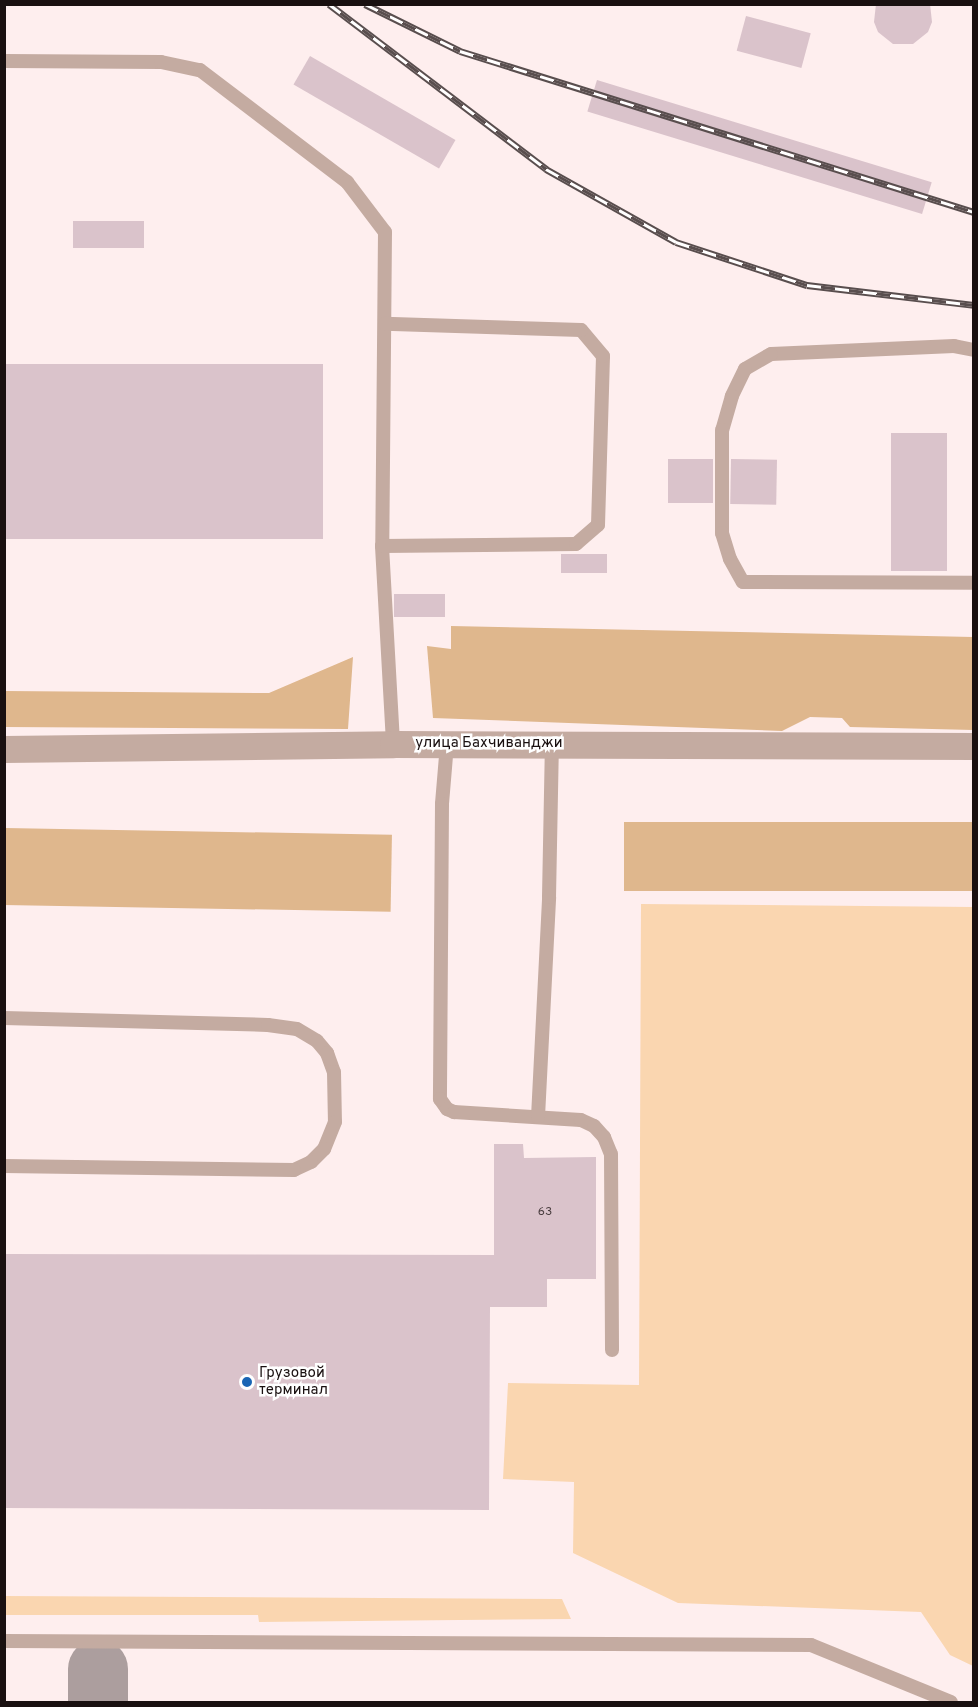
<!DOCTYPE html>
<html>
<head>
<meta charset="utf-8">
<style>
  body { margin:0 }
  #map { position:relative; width:978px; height:1707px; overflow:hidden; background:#feeeee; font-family:Overpass,sans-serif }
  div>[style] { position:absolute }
  .green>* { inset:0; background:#fad6b0 }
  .forest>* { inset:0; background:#dfb78d; transform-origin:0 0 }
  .taxiway>* { height:60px; margin:-30px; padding:0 30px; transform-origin:30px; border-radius:30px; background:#ac9e9e }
  .building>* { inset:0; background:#dac3cb; transform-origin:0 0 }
  .service>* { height:14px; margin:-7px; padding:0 7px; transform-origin:7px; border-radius:7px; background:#c4aba1 }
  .minor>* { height:27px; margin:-13.5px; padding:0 13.5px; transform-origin:13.5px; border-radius:13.5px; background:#c4aba1 }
  .rail>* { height:7px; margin-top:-3.5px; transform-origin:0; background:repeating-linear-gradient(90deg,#fff 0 14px,#594e4e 0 28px); box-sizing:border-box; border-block:2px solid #594e4e }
  .dots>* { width:16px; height:16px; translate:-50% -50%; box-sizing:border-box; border:3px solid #fff; border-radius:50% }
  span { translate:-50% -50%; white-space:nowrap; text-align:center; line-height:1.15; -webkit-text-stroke:5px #fff; paint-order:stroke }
  .number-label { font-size:12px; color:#493d3f }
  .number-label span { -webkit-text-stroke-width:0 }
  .street-label { font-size:15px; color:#191010 }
  .poi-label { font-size:15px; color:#191010 }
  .left { translate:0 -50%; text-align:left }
  .frame { position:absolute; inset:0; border:6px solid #191010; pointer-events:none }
</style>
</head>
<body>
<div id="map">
  <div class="green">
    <div style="clip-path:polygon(641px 904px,973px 907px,973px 1666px,950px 1655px,921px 1612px,678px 1603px,573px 1553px,574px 1482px,503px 1479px,508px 1383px,639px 1385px)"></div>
    <div style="clip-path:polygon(5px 1596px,562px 1599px,571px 1619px,259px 1622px,258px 1615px,5px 1615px)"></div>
  </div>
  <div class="forest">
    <div style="clip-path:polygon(451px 626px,973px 637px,973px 730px,850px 727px,842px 718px,810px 717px,782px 731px,433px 718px,427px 646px,451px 649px)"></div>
    <div style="clip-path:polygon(353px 657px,348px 729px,5px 727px,5px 691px,269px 693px)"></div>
    <div style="left:624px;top:822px;width:349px;height:69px"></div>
    <div style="left:5px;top:828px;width:387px;height:77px;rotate:1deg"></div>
  </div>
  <div class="taxiway">
    <div style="left:98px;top:1702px;width:33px;rotate:-90deg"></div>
  </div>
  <div class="building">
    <div style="clip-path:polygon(876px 4px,930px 4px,932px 22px,928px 32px,913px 44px,893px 44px,878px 32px,874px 22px)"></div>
    <div style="left:746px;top:16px;width:67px;height:36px;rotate:15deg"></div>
    <div style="left:310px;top:56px;width:168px;height:33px;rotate:30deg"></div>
    <div style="left:597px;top:80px;width:350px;height:33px;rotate:17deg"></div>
    <div style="left:144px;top:221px;width:27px;height:71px;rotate:90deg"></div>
    <div style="left:323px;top:364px;width:175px;height:319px;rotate:90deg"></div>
    <div style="left:891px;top:433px;width:56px;height:138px"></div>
    <div style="left:668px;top:459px;width:45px;height:44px"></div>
    <div style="left:731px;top:459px;width:46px;height:45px;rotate:1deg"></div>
    <div style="left:607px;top:554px;width:19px;height:46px;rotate:90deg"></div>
    <div style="left:445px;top:594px;width:23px;height:51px;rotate:90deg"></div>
    <div style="clip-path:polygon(494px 1144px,523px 1144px,524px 1158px,596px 1157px,596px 1279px,547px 1279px,547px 1307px,490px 1307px,489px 1510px,4px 1508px,4px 1254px,494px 1255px)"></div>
  </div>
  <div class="service">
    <div style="left:4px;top:61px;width:157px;rotate:0.4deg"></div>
    <div style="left:161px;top:62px;width:40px;rotate:12deg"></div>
    <div style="left:200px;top:70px;width:185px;rotate:37.3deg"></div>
    <div style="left:347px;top:182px;width:63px;rotate:52.8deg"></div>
    <div style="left:385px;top:232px;width:314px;rotate:90.5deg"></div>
    <div style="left:382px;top:546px;width:198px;rotate:86.8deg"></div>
    <div style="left:974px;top:350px;width:20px;rotate:-169deg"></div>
    <div style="left:954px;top:346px;width:183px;rotate:177.5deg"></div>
    <div style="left:771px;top:354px;width:30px;rotate:150deg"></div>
    <div style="left:745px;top:369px;width:30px;rotate:116deg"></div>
    <div style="left:732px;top:396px;width:35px;rotate:106deg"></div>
    <div style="left:722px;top:430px;width:103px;rotate:90deg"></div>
    <div style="left:722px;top:533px;width:27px;rotate:73deg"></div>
    <div style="left:730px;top:559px;width:26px;rotate:61deg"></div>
    <div style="left:743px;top:582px;width:231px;rotate:0.2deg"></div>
    <div style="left:382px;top:546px;width:194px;rotate:-0.6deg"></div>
    <div style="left:576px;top:544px;width:29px;rotate:-41deg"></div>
    <div style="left:598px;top:525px;width:169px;rotate:-88.3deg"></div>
    <div style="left:603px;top:356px;width:34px;rotate:-130deg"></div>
    <div style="left:581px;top:330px;width:196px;rotate:-178.2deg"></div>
    <div style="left:447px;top:744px;width:60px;rotate:94.8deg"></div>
    <div style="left:442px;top:804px;width:295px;rotate:90.4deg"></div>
    <div style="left:440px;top:1099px;width:12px;rotate:55deg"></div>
    <div style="left:447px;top:1109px;width:8px;rotate:23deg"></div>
    <div style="left:454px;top:1112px;width:127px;rotate:3.6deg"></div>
    <div style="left:581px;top:1120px;width:14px;rotate:25deg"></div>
    <div style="left:594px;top:1126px;width:15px;rotate:48deg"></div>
    <div style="left:604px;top:1137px;width:18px;rotate:68deg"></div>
    <div style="left:611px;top:1154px;width:196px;rotate:89.7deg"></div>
    <div style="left:4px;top:1018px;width:264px;rotate:1.5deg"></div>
    <div style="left:268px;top:1025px;width:29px;rotate:8deg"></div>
    <div style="left:297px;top:1029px;width:23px;rotate:31deg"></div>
    <div style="left:317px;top:1041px;width:16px;rotate:50deg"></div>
    <div style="left:327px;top:1053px;width:20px;rotate:70deg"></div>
    <div style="left:334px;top:1072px;width:50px;rotate:88.9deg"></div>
    <div style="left:335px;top:1122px;width:29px;rotate:112deg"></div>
    <div style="left:324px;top:1149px;width:18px;rotate:135deg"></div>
    <div style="left:311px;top:1162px;width:19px;rotate:155deg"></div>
    <div style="left:294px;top:1170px;width:290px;rotate:-179.2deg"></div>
    <div style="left:538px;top:1117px;width:220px;rotate:-87.1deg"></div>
    <div style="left:549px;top:897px;width:152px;rotate:-88.9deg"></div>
    <div style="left:4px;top:1641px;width:807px;rotate:0.28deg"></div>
    <div style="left:811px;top:1645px;width:151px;rotate:22.2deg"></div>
  </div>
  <div class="minor">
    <div style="left:4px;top:749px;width:389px;rotate:-0.7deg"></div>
    <div style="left:393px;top:744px;width:581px;rotate:0.2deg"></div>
  </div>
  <div class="rail">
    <div style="left:329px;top:4px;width:273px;rotate:37.2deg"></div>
    <div style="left:546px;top:169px;width:149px;rotate:29.3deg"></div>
    <div style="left:676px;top:242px;width:138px;rotate:18.2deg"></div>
    <div style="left:807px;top:285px;width:168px;rotate:6.8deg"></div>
    <div style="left:365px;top:4px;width:106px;rotate:26.3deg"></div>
    <div style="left:460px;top:51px;width:539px;rotate:17.39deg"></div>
  </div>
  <div class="dots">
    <div style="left:247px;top:1382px;background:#1a65b4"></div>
  </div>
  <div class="number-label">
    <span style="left:545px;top:1213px">63</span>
  </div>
  <div class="street-label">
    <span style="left:489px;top:744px">улица Бахчиванджи</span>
  </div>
  <div class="poi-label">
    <span class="left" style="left:259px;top:1382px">Грузовой<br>терминал</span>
  </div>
  <div class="frame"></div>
</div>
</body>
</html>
